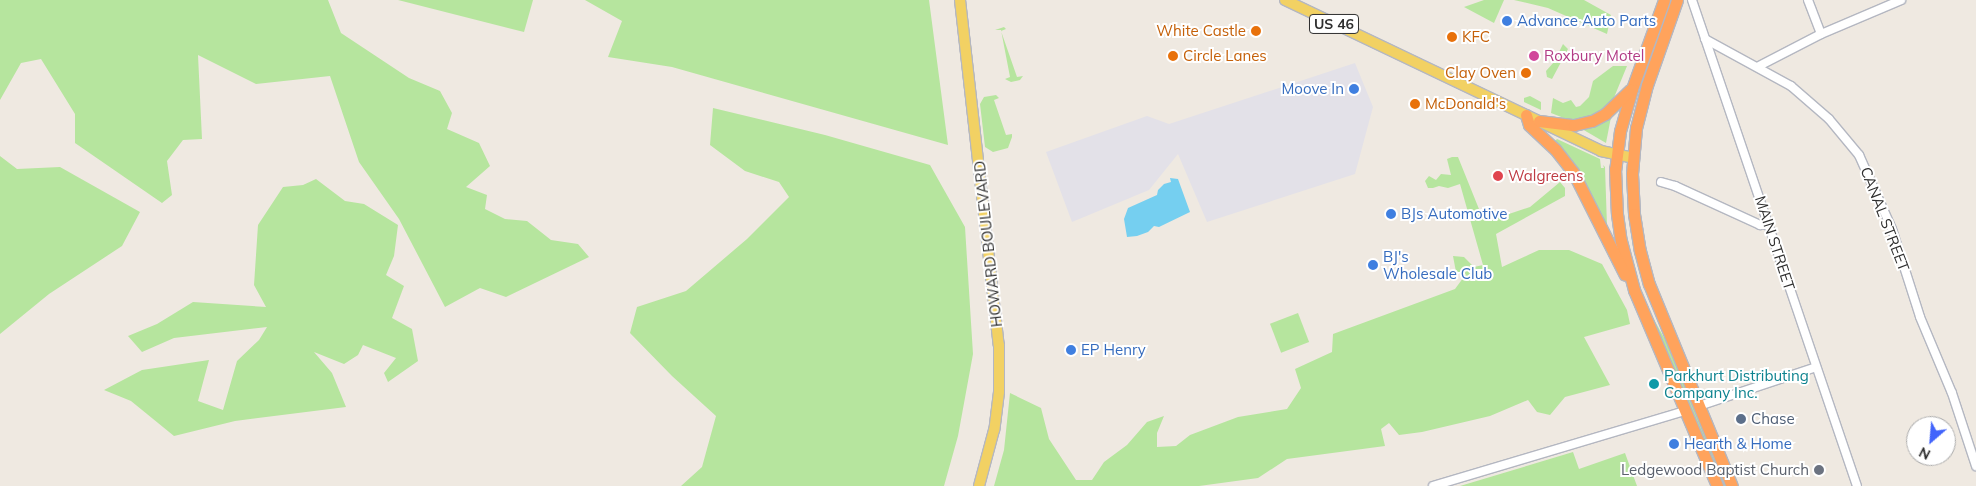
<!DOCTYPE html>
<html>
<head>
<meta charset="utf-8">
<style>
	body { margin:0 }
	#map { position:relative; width:1976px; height:486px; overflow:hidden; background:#efe9e1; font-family:Mulish,sans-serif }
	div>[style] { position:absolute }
	.industrial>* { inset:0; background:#e3e1e8 }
	.green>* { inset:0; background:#b6e59e; transform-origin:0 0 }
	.water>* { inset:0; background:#75cff0 }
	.roads { filter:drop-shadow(1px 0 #b4b7c1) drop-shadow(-1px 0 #b4b7c1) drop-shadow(0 1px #b4b7c1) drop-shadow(0 -1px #b4b7c1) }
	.minor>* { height:8px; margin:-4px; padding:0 4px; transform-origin:4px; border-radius:4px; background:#fff }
	.major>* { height:10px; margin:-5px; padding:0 5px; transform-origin:5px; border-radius:5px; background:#f2d163 }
	.highway>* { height:11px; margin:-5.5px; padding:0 5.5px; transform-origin:5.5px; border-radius:5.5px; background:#ffa35c }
	.dots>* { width:14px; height:14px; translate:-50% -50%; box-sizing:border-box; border:2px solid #fff; border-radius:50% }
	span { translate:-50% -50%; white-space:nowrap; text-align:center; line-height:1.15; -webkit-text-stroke:4px #fff; paint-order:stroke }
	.shield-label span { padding:1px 4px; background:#fff; border:1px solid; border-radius:4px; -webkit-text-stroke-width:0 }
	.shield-label { font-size:14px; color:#2e2e2e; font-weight:700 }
	.shop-label { font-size:15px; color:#366cbe }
	.left { translate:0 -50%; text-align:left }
	.right { translate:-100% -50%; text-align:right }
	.food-label { font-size:15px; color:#c56008 }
	.hotel-label { font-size:15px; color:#b23c85 }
	.health-label { font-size:15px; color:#be3a42 }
	.street-label { font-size:15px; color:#2e2e2e }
	.culture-label { font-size:15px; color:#0d838f }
	.service-label { font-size:15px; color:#4e5e75 }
	.worship-label { font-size:15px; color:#5b616d }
	.north { position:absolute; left:1906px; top:416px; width:50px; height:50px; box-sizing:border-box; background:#fff; border:1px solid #ababab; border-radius:50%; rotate:207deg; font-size:14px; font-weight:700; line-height:20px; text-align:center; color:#2e2e2e }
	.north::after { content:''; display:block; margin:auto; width:18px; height:22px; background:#4264fb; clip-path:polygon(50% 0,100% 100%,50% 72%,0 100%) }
</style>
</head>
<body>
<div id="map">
	<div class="industrial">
		<div style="clip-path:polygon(1355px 63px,1373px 107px,1355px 174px,1207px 222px,1178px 154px,1149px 190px,1072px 222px,1046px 152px,1147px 116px,1169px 124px)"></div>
	</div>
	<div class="green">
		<div style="clip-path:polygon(0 0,328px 0,341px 33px,409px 78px,440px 91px,452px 113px,447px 129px,479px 143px,490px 166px,466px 187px,487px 195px,485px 209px,505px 219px,527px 221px,551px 240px,578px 244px,589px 257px,506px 297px,480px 288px,445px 307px,399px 219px,359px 162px,330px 76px,256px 84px,198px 55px,202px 139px,183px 140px,167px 161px,172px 195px,162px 203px,75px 143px,75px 114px,41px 59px,21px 63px,0 100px)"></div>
		<div style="clip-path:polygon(398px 0,533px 0,524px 32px)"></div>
		<div style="clip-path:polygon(585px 0,929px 0,948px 145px,672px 67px,608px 57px,622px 21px)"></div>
		<div style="clip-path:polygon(1484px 0,1504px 0,1494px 23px,1464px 7px)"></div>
		<div style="clip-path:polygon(1514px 0,1584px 0,1611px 15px,1607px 34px,1548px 8px)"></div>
		<div style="clip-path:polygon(1004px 27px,1006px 29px,1001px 31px,1017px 77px,1023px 76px,1020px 80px,1011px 82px,1005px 79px,1010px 77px,1001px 30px,995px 30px)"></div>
		<div style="clip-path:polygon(1563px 44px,1568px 49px,1552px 79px,1547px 77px,1546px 71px,1554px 62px)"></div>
		<div style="clip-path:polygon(1613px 66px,1627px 66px,1613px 100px,1593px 116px,1569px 120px,1551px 113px,1553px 98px,1563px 103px,1571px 100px,1576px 107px,1580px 106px,1589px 97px,1593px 81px)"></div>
		<div style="clip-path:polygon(996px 95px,999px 98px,994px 100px,1006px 135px,1012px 134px,1012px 137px,1008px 148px,993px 152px,985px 147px,980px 104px,984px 97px)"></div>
		<div style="clip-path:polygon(1530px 96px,1541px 102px,1541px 110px,1524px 102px,1524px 98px)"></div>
		<div style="clip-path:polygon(713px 108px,825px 135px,930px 165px,965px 227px,973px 354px,958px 436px,944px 486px,681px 486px,702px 467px,716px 416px,672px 376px,630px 333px,637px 307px,686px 291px,747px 239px,789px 197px,779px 182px,745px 171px,710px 145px)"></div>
		<div style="clip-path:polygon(1611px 117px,1606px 143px,1582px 129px,1583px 127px)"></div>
		<div style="clip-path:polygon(1557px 139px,1600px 159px,1601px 168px,1604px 168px,1603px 165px,1605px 167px,1607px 226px,1604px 226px,1571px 162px,1555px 141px)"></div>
		<div style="clip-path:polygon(0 156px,17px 169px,60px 167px,140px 212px,122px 246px,49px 294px,0 334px)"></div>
		<div style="clip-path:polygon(1452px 157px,1458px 157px,1481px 214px,1491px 220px,1530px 207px,1560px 182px,1565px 188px,1565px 196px,1496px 234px,1502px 267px,1539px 250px,1569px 250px,1602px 264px,1627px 310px,1630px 324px,1584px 337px,1610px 385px,1565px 397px,1550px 415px,1537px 412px,1528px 400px,1490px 416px,1422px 432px,1399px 435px,1389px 423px,1381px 429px,1385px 446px,1287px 459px,1258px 478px,1199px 486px,994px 486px,1004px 450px,1010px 393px,1041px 408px,1049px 439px,1076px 480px,1092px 480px,1104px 462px,1127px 445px,1147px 422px,1164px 416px,1157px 433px,1157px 447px,1176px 446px,1190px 435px,1238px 417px,1287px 409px,1301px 388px,1295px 369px,1332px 352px,1333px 334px,1455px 289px,1466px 274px,1456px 272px,1453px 256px,1464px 257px,1474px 267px,1483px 265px,1460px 184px,1448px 188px,1439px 186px,1433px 188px,1428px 188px,1425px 181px,1429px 176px,1436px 180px,1441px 174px,1451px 175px,1447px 159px)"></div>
		<div style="clip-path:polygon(316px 179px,345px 201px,364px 204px,398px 225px,394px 256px,386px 275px,404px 286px,392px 318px,412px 329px,418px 361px,388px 382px,384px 373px,396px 358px,363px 345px,358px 355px,344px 364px,314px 352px,332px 373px,346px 407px,235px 421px,174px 436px,131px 401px,104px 390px,142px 370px,209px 360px,198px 401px,223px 410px,237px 361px,259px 340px,267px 327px,174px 338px,142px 352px,128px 336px,157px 324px,193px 302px,266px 307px,254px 285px,258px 225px,283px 187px,303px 185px)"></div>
		<div style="left:1298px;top:313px;width:31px;height:30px;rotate:69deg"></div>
		<div style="clip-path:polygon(1652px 316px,1672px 352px,1727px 486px,1721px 486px,1650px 317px)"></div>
		<div style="clip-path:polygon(1573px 452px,1579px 469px,1625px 453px,1637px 486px,1460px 486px)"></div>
	</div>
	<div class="water">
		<div style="clip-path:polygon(1170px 178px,1178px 179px,1190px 212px,1159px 227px,1154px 226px,1148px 232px,1137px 236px,1127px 237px,1124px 219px,1128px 208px,1157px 195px,1158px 190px,1164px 184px,1171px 182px)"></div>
	</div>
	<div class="roads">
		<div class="minor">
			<div style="left:1692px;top:0;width:513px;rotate:71.25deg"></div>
			<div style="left:1808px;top:0;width:36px;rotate:69deg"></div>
			<div style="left:1705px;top:39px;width:98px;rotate:28.7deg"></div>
			<div style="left:1791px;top:86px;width:50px;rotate:41deg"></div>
			<div style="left:1829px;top:119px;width:47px;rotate:50.2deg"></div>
			<div style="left:1859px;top:155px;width:81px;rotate:66deg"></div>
			<div style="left:1892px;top:229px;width:92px;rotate:72.3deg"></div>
			<div style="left:1920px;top:317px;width:82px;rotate:67.2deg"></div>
			<div style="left:1952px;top:393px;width:77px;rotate:71.8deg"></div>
			<div style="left:1759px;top:66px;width:70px;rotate:-27.3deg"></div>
			<div style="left:1821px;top:34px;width:87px;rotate:-23deg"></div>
			<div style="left:1661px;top:182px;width:15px;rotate:16deg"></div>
			<div style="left:1675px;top:186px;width:94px;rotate:24.6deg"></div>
			<div style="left:1760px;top:225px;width:9px"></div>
			<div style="left:1699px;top:406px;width:123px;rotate:-18.4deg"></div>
			<div style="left:1433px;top:486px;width:263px;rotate:-16.6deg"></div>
		</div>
		<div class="major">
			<div style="left:960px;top:0;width:347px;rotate:83.6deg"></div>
			<div style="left:999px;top:345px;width:47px;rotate:90deg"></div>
			<div style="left:999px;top:392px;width:38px;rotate:97deg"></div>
			<div style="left:994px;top:430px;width:58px;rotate:105deg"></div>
			<div style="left:1285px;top:0;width:350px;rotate:25.5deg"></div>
			<div style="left:1601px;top:151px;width:33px;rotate:12deg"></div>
		</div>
		<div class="highway">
			<div style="left:1664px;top:0;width:95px;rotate:109.8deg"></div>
			<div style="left:1632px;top:89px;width:44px;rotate:105.9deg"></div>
			<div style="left:1620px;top:131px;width:38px;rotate:97deg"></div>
			<div style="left:1615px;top:169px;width:45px;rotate:87.5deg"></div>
			<div style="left:1617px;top:214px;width:27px;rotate:82deg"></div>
			<div style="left:1621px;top:241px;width:51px;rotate:75.1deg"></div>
			<div style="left:1634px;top:290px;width:213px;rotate:67deg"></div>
			<div style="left:1677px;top:0;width:90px;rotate:109.4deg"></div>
			<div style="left:1647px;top:85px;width:44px;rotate:104.3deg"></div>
			<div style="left:1636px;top:128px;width:46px;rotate:95deg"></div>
			<div style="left:1632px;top:174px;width:40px;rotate:87.1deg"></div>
			<div style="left:1634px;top:214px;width:37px;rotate:81deg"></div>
			<div style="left:1640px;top:251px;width:34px;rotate:75deg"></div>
			<div style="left:1649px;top:284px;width:218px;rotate:67.7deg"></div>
			<div style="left:1526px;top:115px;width:10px;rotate:73deg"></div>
			<div style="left:1529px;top:125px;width:35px;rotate:43deg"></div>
			<div style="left:1555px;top:149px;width:29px;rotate:52deg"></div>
			<div style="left:1573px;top:172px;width:115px;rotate:63.2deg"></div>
			<div style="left:1539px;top:121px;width:35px;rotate:7deg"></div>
			<div style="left:1574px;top:125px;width:18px;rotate:-13deg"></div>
			<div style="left:1592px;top:121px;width:15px;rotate:-28deg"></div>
			<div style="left:1605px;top:114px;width:35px;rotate:-44deg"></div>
		</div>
	</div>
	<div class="dots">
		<div style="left:1507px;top:21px;background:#3f7fe0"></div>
		<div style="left:1256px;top:31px;background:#e8710a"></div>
		<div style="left:1452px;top:37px;background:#e8710a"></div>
		<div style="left:1173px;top:56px;background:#e8710a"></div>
		<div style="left:1534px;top:56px;background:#d1479c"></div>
		<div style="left:1526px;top:73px;background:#e8710a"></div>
		<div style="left:1354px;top:89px;background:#3f7fe0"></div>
		<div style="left:1415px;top:104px;background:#e8710a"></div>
		<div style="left:1498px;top:176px;background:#e0444e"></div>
		<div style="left:1391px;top:214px;background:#3f7fe0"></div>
		<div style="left:1373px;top:265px;background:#3f7fe0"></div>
		<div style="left:1071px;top:350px;background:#3f7fe0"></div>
		<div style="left:1654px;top:384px;background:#0f9aa8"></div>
		<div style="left:1741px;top:419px;background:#5c6f8a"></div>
		<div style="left:1674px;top:444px;background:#3f7fe0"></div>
		<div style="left:1819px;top:470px;background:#6b7280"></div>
	</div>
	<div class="shield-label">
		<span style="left:1334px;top:24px">US 46</span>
	</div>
	<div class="shop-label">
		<span class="left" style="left:1517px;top:21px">Advance Auto Parts</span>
		<span class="right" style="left:1344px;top:89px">Moove In</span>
		<span class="left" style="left:1401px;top:214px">BJs Automotive</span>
		<span class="left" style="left:1383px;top:265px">BJ's<br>Wholesale Club</span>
		<span class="left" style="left:1081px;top:350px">EP Henry</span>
		<span class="left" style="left:1684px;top:444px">Hearth &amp; Home</span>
	</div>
	<div class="food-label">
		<span class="right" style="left:1246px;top:31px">White Castle</span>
		<span class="left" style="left:1462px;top:37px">KFC</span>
		<span class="left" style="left:1183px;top:56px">Circle Lanes</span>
		<span class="right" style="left:1516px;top:73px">Clay Oven</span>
		<span class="left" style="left:1425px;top:104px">McDonald's</span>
	</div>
	<div class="hotel-label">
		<span class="left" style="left:1544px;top:56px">Roxbury Motel</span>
	</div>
	<div class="health-label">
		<span class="left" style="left:1508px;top:176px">Walgreens</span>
	</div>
	<div class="street-label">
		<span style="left:1885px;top:219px;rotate:69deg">CANAL STREET</span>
		<span style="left:1775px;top:243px;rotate:72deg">MAIN STREET</span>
		<span style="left:988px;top:244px;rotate:-96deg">HOWARD BOULEVARD</span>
	</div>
	<div class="culture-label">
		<span class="left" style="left:1664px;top:384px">Parkhurt Distributing<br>Company Inc.</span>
	</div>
	<div class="service-label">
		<span class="left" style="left:1751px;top:419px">Chase</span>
	</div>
	<div class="worship-label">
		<span class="right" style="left:1809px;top:470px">Ledgewood Baptist Church</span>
	</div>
	<div class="north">N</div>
</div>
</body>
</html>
